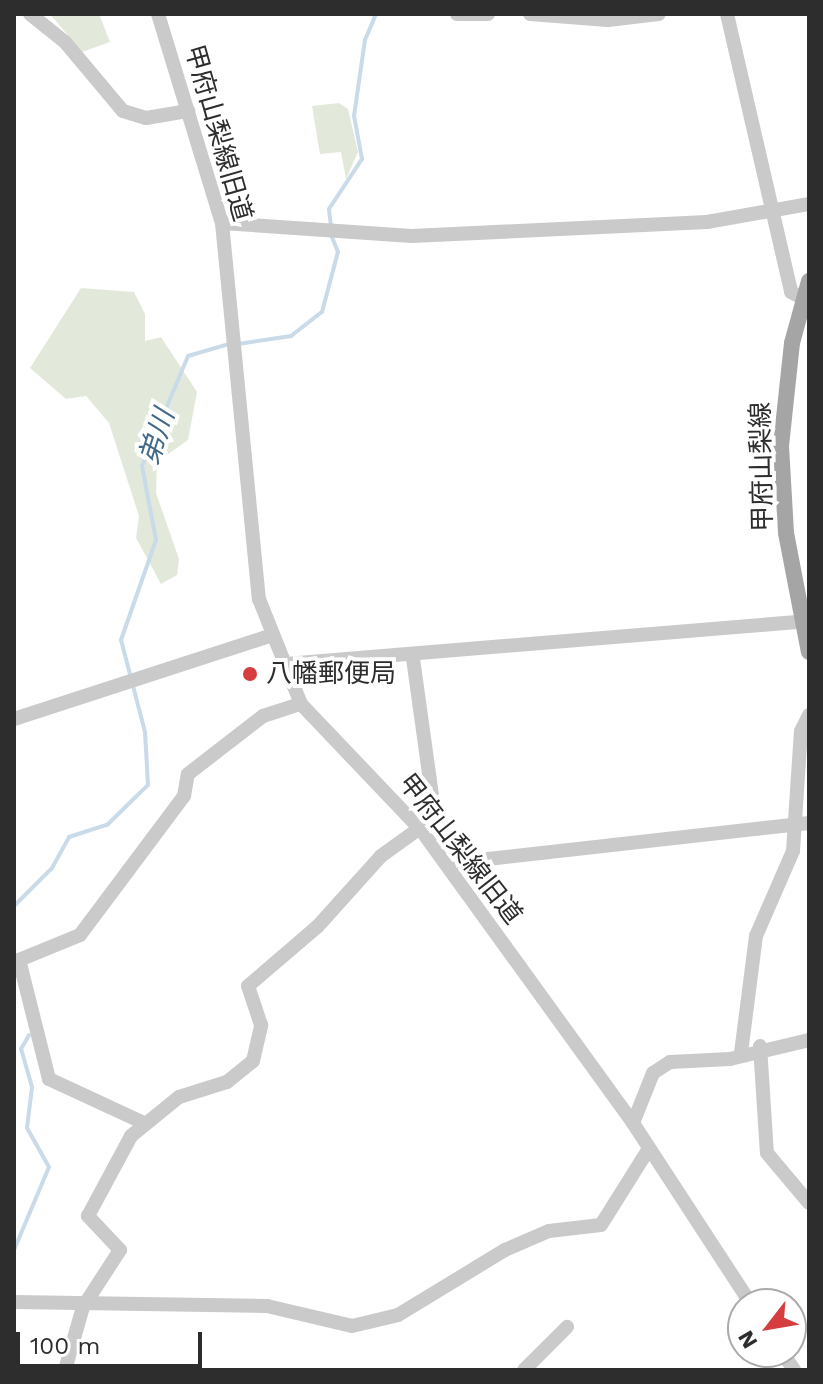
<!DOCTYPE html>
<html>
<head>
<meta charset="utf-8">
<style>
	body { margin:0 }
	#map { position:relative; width:823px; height:1384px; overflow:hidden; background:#fff; font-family:"Work Sans","Noto Sans JP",sans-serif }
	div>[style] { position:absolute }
	.green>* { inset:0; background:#e2e9db }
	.stream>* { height:4px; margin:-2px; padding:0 2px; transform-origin:2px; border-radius:2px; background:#c9dae8 }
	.minor>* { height:14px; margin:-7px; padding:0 7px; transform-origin:7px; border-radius:7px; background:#cacaca }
	.major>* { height:16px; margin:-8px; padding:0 8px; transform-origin:8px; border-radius:8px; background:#a5a5a5 }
	.dots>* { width:22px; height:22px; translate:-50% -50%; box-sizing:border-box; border:4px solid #fff; border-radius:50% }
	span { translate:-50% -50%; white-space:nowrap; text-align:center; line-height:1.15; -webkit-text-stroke:8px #fff; paint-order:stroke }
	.street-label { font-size:26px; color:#2d2d2d }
	.poi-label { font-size:26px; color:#2d2d2d }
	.left { translate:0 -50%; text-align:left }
	.water-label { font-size:28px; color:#426887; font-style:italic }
	.frame { position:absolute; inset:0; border:16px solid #2d2d2d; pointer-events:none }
	.north { position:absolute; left:727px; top:1288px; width:80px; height:80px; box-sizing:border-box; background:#fff; border:2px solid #ababab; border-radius:50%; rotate:239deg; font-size:22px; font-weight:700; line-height:32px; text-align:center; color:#2d2d2d }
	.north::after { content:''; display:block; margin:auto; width:28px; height:36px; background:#d53d3e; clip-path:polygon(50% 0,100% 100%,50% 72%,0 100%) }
	.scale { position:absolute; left:16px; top:1332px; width:186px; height:36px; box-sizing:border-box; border:4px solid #2d2d2d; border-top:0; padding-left:10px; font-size:24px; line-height:28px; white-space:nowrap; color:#2d2d2d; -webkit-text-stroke:6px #fff; paint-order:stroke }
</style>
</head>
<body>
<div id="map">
	<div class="green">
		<div style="clip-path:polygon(50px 14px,99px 14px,110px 42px,82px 52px)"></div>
		<div style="clip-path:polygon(339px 103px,348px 109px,358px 152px,346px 179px,341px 152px,320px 154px,312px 106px)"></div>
		<div style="clip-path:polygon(81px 288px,134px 292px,145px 314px,145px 341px,161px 337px,197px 392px,188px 440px,157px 462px,156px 493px,179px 559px,177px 575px,161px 584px,136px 538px,139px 516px,109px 423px,86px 396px,66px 399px,30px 368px)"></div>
	</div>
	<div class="stream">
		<div style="left:331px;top:226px;width:17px;rotate:-97deg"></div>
		<div style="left:329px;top:209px;width:60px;rotate:-56.6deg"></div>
		<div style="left:362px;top:159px;width:44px;rotate:-100.5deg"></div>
		<div style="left:354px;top:116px;width:77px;rotate:-81.8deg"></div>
		<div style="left:365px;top:40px;width:28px;rotate:-67deg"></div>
		<div style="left:238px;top:344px;width:54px;rotate:-8.6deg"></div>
		<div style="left:291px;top:336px;width:39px;rotate:-38deg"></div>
		<div style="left:322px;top:312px;width:62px;rotate:-75.1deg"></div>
		<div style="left:338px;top:252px;width:18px;rotate:-112deg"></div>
		<div style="left:14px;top:906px;width:54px;rotate:-45deg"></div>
		<div style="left:52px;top:868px;width:35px;rotate:-61deg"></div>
		<div style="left:69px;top:837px;width:40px;rotate:-18deg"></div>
		<div style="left:107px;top:825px;width:57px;rotate:-44.3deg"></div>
		<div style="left:148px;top:785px;width:53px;rotate:-93.2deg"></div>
		<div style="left:145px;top:732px;width:95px;rotate:-104.6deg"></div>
		<div style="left:121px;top:640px;width:106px;rotate:-70.7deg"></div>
		<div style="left:156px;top:540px;width:75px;rotate:-100.7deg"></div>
		<div style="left:142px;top:466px;width:119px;rotate:-67.3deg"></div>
		<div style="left:188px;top:356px;width:43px;rotate:-16.3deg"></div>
		<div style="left:14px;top:1250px;width:90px;rotate:-67.1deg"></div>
		<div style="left:49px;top:1167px;width:45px;rotate:-119.4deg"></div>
		<div style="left:27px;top:1128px;width:41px;rotate:-83deg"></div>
		<div style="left:32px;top:1087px;width:40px;rotate:-106deg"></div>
		<div style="left:21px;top:1049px;width:16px;rotate:-60deg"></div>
	</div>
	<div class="minor">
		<div style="left:30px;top:14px;width:45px;rotate:38.7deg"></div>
		<div style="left:65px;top:42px;width:90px;rotate:50deg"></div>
		<div style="left:123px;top:111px;width:24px;rotate:17deg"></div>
		<div style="left:146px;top:118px;width:43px;rotate:-9.5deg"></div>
		<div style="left:158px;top:14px;width:219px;rotate:73deg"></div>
		<div style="left:222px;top:223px;width:378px;rotate:84.4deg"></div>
		<div style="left:259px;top:599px;width:113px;rotate:68.2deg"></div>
		<div style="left:301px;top:704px;width:174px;rotate:46.4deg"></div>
		<div style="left:421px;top:830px;width:362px;rotate:54.1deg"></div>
		<div style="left:633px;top:1123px;width:216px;rotate:56.9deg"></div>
		<div style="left:457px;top:14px;width:31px"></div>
		<div style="left:530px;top:14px;width:78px;rotate:4.4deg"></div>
		<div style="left:608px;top:20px;width:51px;rotate:-6.7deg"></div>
		<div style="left:727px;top:14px;width:285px;rotate:77deg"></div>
		<div style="left:791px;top:292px;width:13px;rotate:27deg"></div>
		<div style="left:222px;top:223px;width:190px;rotate:3.9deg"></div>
		<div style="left:412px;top:236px;width:295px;rotate:-2.7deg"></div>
		<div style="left:707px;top:222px;width:104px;rotate:-10deg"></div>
		<div style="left:286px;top:664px;width:525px;rotate:-4.7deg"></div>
		<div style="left:14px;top:719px;width:271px;rotate:-18deg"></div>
		<div style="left:451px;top:870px;width:30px;rotate:-20deg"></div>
		<div style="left:479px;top:860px;width:332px;rotate:-6.4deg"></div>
		<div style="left:760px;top:1046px;width:107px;rotate:86.3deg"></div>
		<div style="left:767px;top:1153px;width:65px;rotate:50deg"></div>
		<div style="left:741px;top:1053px;width:118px;rotate:-82.7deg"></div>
		<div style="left:756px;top:936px;width:93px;rotate:-66.5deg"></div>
		<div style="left:793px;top:851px;width:120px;rotate:-86.2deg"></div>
		<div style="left:801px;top:731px;width:18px;rotate:-63deg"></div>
		<div style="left:144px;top:1123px;width:105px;rotate:-155.1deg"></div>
		<div style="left:49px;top:1079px;width:123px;rotate:-104.1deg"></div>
		<div style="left:19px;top:960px;width:66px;rotate:-22.3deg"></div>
		<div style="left:80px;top:935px;width:174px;rotate:-53.2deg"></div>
		<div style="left:184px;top:796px;width:22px;rotate:-80deg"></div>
		<div style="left:188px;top:774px;width:95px;rotate:-37.7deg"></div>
		<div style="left:263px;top:716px;width:40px;rotate:-18deg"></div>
		<div style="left:633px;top:1123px;width:54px;rotate:-68.2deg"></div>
		<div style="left:653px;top:1073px;width:20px;rotate:-33deg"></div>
		<div style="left:670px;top:1062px;width:60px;rotate:-2.9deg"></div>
		<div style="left:730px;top:1059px;width:81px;rotate:-13.5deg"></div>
		<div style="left:14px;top:1302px;width:253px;rotate:0.9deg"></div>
		<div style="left:267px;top:1306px;width:87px;rotate:13.2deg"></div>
		<div style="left:352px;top:1326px;width:47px;rotate:-13.4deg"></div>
		<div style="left:398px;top:1315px;width:125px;rotate:-31.3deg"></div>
		<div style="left:505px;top:1250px;width:48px;rotate:-23.4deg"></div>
		<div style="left:549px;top:1231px;width:52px;rotate:-6.6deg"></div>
		<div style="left:601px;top:1225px;width:89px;rotate:-57.9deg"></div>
		<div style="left:782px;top:1352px;width:22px;rotate:56deg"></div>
		<div style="left:65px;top:1370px;width:66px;rotate:-74.1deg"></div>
		<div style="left:83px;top:1307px;width:68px;rotate:-57deg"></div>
		<div style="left:120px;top:1250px;width:47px;rotate:-133.3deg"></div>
		<div style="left:88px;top:1216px;width:91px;rotate:-61.7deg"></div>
		<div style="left:131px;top:1136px;width:62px;rotate:-39.1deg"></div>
		<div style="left:179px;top:1097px;width:50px;rotate:-17.4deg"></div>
		<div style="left:227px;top:1082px;width:33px;rotate:-39deg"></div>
		<div style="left:253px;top:1061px;width:37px;rotate:-77deg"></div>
		<div style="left:261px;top:1025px;width:41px;rotate:-108.4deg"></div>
		<div style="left:248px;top:986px;width:92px;rotate:-40.6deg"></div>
		<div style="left:318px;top:926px;width:94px;rotate:-48deg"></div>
		<div style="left:381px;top:856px;width:67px;rotate:-35.8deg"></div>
		<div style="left:435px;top:817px;width:161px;rotate:-97.9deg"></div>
		<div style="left:524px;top:1370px;width:61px;rotate:-45deg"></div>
	</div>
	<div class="major">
		<div style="left:809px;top:281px;width:64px;rotate:105.3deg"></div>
		<div style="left:792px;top:343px;width:104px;rotate:96.1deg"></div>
		<div style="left:781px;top:446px;width:87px;rotate:86.7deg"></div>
		<div style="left:786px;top:533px;width:121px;rotate:79.1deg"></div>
	</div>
	<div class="dots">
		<div style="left:250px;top:674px;background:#d53d3e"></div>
	</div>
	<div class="street-label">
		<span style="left:218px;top:133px;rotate:74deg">甲府山梨線旧道</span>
		<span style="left:762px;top:467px;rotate:-91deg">甲府山梨線</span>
		<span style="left:460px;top:849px;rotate:52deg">甲府山梨線旧道</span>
	</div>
	<div class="poi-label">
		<span class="left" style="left:266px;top:674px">八幡郵便局</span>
	</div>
	<div class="water-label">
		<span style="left:157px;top:437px;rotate:-72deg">弟川</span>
	</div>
	<div class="frame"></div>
	<div class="north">N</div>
	<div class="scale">100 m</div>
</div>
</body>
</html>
